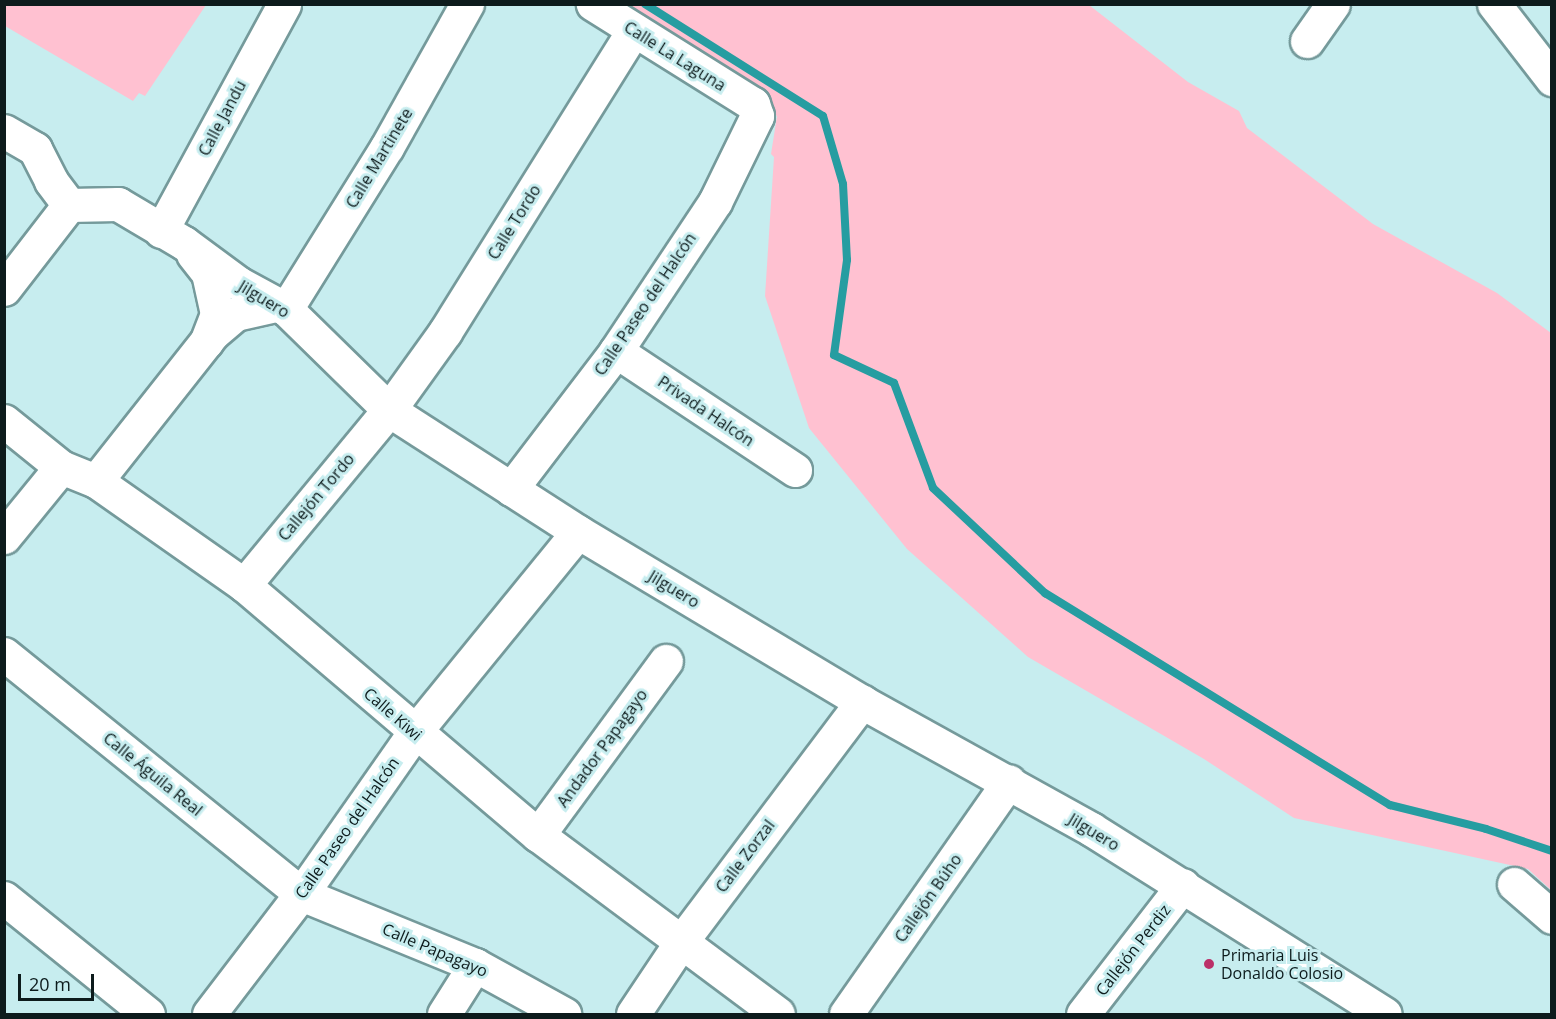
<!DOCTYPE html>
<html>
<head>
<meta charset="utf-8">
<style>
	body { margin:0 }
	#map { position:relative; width:1556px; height:1019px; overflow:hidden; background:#c7edef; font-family:"Open Sans",sans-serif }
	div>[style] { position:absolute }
	.green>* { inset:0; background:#ffc1d1 }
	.stream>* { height:8px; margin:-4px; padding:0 4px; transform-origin:4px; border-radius:4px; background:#269da1 }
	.roads { filter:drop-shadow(2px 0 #759a9b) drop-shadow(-2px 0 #759a9b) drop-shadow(0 2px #759a9b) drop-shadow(0 -2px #759a9b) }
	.minor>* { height:33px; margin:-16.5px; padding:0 16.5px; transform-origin:16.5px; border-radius:16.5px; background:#fff }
	.dots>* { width:16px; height:16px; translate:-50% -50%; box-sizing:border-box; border:3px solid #c7edef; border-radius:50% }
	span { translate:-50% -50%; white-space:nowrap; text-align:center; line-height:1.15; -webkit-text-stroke:6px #c7edef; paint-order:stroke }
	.street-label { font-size:16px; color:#0d1b1c }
	.poi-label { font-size:16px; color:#0d1b1c }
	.left { translate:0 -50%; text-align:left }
	.frame { position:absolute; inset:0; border:6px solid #0d1b1c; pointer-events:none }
	.scale { position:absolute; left:18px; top:974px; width:76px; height:27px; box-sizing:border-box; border:3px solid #0d1b1c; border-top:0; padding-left:8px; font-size:18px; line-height:21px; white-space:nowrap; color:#0d1b1c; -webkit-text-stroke:4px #c7edef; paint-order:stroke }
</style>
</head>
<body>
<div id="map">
	<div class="green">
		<div style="clip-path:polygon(5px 4px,206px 4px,206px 5px,145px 96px,139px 93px,133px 101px,5px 26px)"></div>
		<div style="clip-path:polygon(607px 5px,1089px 5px,1188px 82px,1239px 111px,1247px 128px,1373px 224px,1497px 293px,1551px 333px,1551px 890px,1528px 869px,1294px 818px,1204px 759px,1028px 657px,907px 549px,809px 428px,765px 296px,774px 157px,771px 154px,777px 116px)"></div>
	</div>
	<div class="stream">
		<div style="left:645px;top:4px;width:210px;rotate:32.2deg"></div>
		<div style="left:823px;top:116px;width:71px;rotate:73.6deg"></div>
		<div style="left:843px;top:184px;width:76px;rotate:87deg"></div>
		<div style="left:847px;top:260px;width:96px;rotate:97.8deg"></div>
		<div style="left:834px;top:355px;width:66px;rotate:25deg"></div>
		<div style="left:894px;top:383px;width:112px;rotate:69.6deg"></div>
		<div style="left:933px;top:488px;width:154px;rotate:43.2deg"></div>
		<div style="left:1045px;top:593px;width:405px;rotate:31.6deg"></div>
		<div style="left:1390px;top:805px;width:99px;rotate:14deg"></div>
		<div style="left:1486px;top:829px;width:70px;rotate:18.4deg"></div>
	</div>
	<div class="roads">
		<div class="minor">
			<div style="left:1494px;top:4px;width:95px;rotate:52.3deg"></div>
			<div style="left:1307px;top:41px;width:45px;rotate:-54.9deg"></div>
			<div style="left:4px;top:131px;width:36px;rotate:30deg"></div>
			<div style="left:35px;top:149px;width:36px;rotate:63deg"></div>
			<div style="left:51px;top:181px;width:30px;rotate:53deg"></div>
			<div style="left:69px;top:205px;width:49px;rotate:-1.2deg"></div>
			<div style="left:118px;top:204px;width:77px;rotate:30.6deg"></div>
			<div style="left:184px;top:243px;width:67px;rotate:36.5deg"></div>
			<div style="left:238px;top:283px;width:55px;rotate:28.4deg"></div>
			<div style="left:286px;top:309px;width:144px;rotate:44.4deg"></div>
			<div style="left:389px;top:410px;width:225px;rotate:32.8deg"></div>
			<div style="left:578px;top:532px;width:331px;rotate:30.9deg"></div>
			<div style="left:862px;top:702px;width:262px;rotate:29deg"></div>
			<div style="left:1091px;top:829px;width:347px;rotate:32.2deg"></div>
			<div style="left:161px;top:231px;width:258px;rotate:-61.5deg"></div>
			<div style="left:193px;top:254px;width:24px;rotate:52deg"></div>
			<div style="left:208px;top:273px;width:42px;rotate:77.6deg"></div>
			<div style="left:217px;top:314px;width:30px;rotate:111deg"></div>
			<div style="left:4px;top:289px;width:106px;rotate:-52.3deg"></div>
			<div style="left:286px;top:309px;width:191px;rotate:-58.1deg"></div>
			<div style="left:387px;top:147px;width:164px;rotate:-60.8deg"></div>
			<div style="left:616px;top:351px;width:215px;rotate:33.6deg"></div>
			<div style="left:4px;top:421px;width:73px;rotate:38.9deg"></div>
			<div style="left:61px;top:467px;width:38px;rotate:22deg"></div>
			<div style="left:96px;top:481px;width:181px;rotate:35.1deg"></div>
			<div style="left:244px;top:585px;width:386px;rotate:40.4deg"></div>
			<div style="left:538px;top:835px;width:299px;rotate:36.7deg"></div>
			<div style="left:96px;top:481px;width:189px;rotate:-51.7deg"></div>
			<div style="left:213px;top:333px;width:30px;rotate:-40deg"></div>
			<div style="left:236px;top:314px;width:41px;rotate:-12.7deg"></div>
			<div style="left:511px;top:489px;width:173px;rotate:-52.7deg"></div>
			<div style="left:616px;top:351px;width:179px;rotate:-56.4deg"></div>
			<div style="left:715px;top:202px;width:96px;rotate:-64deg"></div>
			<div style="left:757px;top:116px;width:13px;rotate:-108deg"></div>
			<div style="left:753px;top:104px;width:189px;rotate:-148deg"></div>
			<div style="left:4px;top:537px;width:90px;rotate:-50.8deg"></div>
			<div style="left:244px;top:585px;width:227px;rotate:-50.4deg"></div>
			<div style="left:389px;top:410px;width:96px;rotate:-54.3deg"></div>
			<div style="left:445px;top:332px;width:356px;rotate:-58deg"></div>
			<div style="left:4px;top:654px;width:382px;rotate:38.9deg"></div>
			<div style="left:301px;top:894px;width:188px;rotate:22.2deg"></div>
			<div style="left:475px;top:965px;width:102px;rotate:28.8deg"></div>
			<div style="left:538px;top:835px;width:216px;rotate:-53.7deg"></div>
			<div style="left:1514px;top:884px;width:50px;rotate:41deg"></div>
			<div style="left:4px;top:898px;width:185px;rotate:38.9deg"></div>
			<div style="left:209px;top:1014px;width:165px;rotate:-52.6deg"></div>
			<div style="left:309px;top:883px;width:183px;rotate:-55deg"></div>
			<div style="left:414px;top:733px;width:259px;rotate:-50.8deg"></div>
			<div style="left:444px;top:1014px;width:58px;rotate:-57.7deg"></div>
			<div style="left:633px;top:1014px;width:87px;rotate:-56.3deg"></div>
			<div style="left:681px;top:942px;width:301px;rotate:-53deg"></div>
			<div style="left:846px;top:1014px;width:284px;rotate:-55deg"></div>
			<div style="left:1083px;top:1014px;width:163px;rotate:-52.2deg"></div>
		</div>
	</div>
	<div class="dots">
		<div style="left:1209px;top:964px;background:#bb3068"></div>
	</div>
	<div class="street-label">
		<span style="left:675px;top:56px;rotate:32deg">Calle La Laguna</span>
		<span style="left:222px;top:118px;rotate:-62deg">Calle Jandu</span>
		<span style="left:379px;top:158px;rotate:-59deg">Calle Martinete</span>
		<span style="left:514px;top:222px;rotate:-58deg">Calle Tordo</span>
		<span style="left:264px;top:299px;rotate:31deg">Jilguero</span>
		<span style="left:645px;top:304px;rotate:-56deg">Calle Paseo del Halcón</span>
		<span style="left:706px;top:411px;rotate:34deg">Privada Halcón</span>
		<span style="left:316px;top:497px;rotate:-50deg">Callejón Tordo</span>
		<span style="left:674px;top:589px;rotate:31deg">Jilguero</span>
		<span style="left:393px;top:714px;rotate:41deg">Calle Kiwi</span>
		<span style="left:602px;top:748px;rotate:-54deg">Andador Papagayo</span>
		<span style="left:153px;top:774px;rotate:39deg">Calle Águila Real</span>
		<span style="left:347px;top:828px;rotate:-55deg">Calle Paseo del Halcón</span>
		<span style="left:1094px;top:832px;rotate:31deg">Jilguero</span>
		<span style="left:745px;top:856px;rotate:-53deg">Calle Zorzal</span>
		<span style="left:928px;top:898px;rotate:-55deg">Callejón Búho</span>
		<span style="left:435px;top:950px;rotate:23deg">Calle Papagayo</span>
		<span style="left:1133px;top:950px;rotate:-52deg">Callejón Perdiz</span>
	</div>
	<div class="poi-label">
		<span class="left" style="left:1221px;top:964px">Primaria Luis<br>Donaldo Colosio</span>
	</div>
	<div class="frame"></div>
	<div class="scale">20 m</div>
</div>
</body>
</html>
